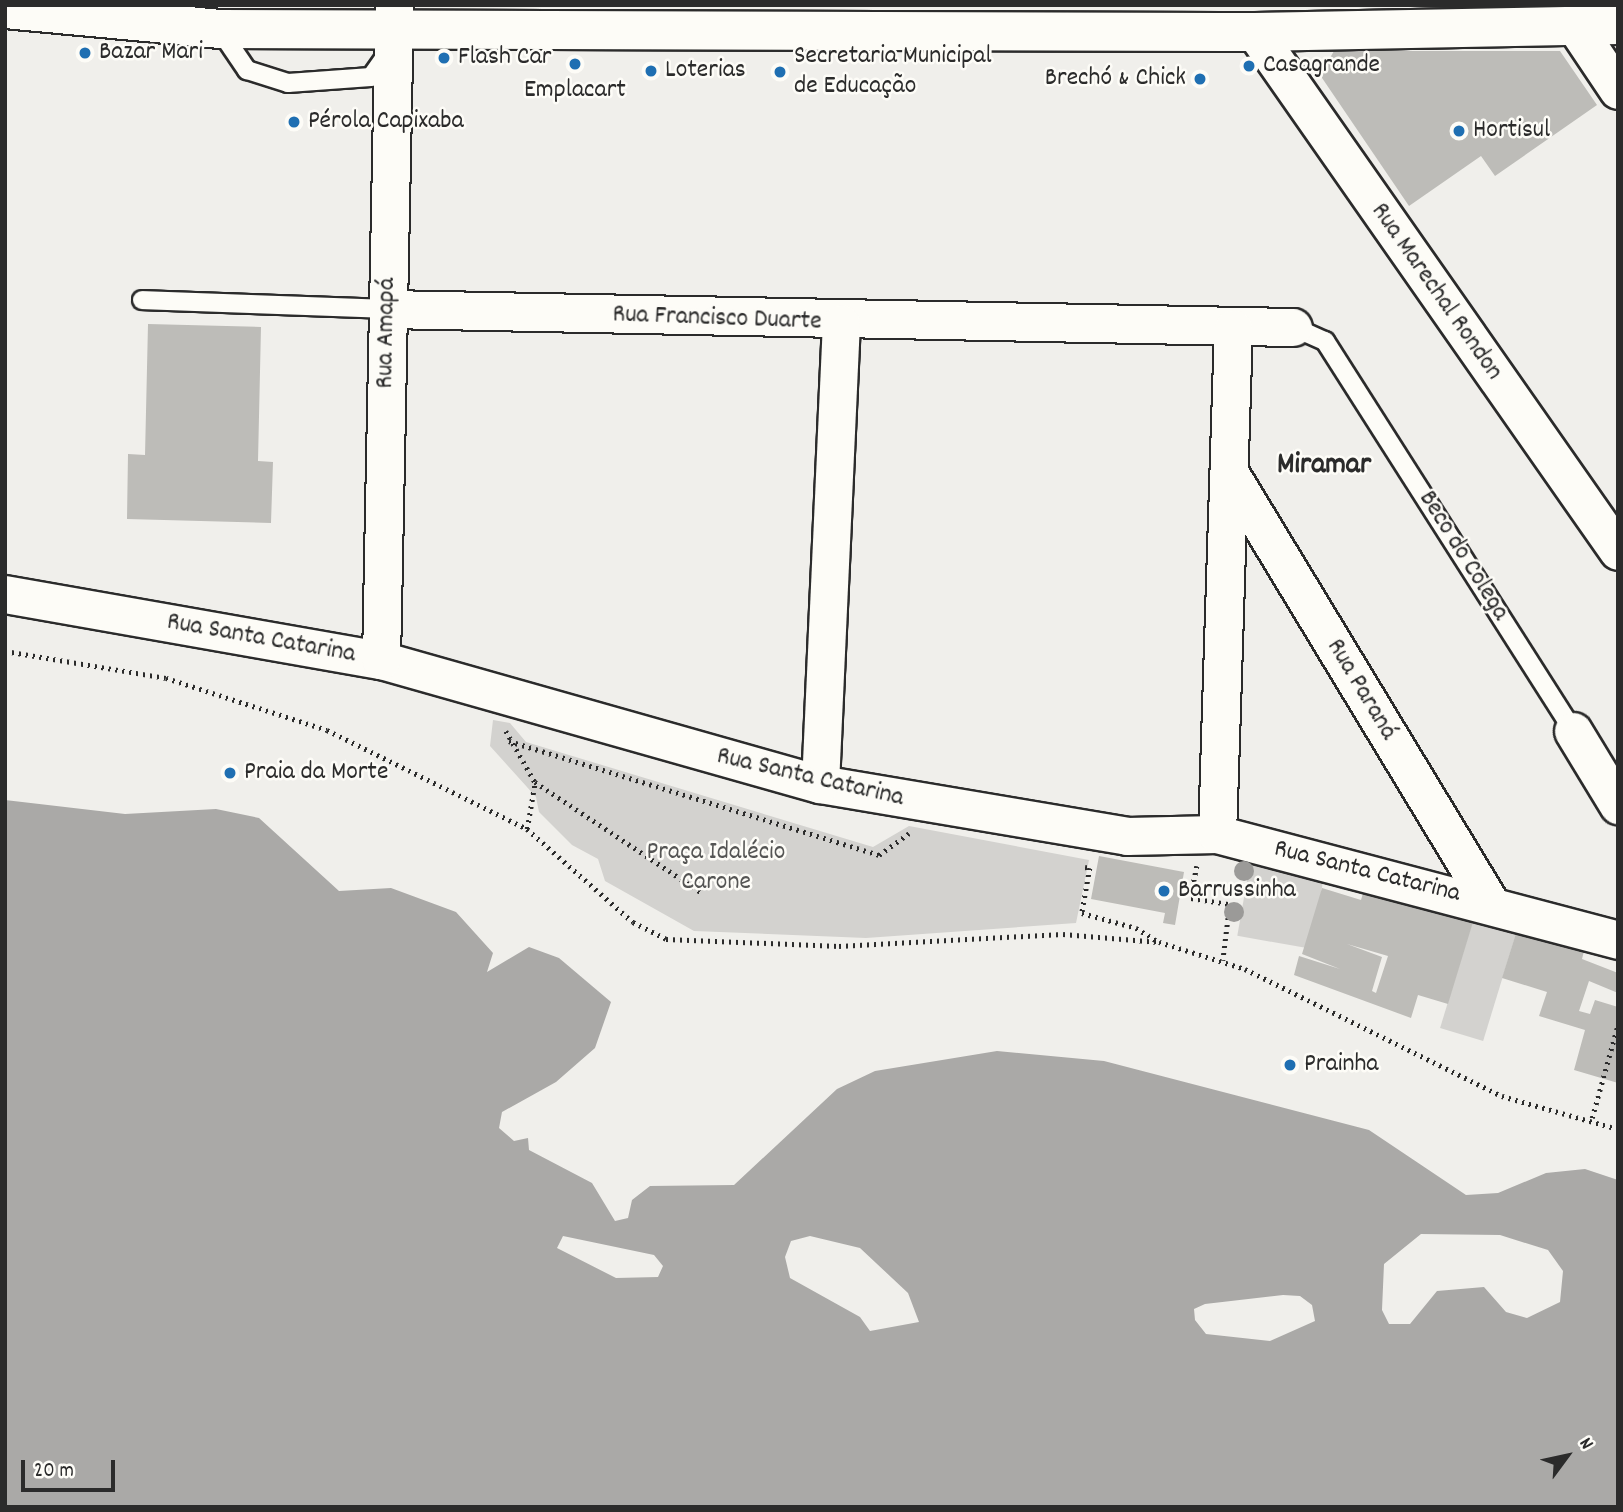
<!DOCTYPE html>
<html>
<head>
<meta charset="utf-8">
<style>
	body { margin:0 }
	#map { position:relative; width:1623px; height:1512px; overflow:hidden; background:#f0efeb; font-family:Dekko,sans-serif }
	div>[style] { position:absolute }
	.green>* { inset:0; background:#d3d2cf; transform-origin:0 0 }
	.water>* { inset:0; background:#aaa9a7 }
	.building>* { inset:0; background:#bdbcb8 }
	.path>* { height:4.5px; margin-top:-2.25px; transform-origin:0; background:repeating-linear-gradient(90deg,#2b2b2b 0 2px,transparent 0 7px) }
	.roads { filter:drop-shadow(2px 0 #2b2b2b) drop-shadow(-2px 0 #2b2b2b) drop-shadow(0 2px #2b2b2b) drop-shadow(0 -2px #2b2b2b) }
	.service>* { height:18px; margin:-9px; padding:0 9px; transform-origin:9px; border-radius:9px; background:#fdfcf7 }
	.minor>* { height:37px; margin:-18.5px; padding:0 18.5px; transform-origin:18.5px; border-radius:18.5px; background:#fdfcf7 }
	.primary>* { height:38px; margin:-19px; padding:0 19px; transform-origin:19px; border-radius:19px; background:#fdfcf7 }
	.trees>* { width:20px; height:20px; margin:-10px; border-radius:50%; background:#9b9a98 }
	.dots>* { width:19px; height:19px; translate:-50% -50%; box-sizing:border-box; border:4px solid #fdfcf7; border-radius:50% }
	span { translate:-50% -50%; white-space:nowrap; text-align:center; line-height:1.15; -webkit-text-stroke:5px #fdfcf7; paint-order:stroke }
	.poi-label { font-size:26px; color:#2b2b2b }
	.left { translate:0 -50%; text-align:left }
	.right { translate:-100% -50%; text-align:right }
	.street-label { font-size:26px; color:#2b2b2b }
	.park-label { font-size:26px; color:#555554 }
	.quarter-label { font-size:30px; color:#2b2b2b; font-weight:700 }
	.frame { position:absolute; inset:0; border:7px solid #2b2b2b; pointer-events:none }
	.north { position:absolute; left:1532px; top:1421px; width:70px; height:70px; -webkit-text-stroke:5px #fdfcf7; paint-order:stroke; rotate:57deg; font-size:19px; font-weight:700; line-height:28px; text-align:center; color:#2b2b2b }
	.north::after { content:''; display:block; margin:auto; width:24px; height:32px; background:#2b2b2b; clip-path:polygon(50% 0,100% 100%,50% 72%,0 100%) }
	.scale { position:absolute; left:21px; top:1460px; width:94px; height:32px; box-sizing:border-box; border:4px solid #2b2b2b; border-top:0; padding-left:9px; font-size:21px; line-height:24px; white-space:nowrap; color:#2b2b2b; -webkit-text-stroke:5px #fdfcf7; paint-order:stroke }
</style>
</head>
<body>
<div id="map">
	<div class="green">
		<div style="clip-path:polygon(493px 720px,510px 723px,526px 742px,873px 847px,909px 826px,1089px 860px,1076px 923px,866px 938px,694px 931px,605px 881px,598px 859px,572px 845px,539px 812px,536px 797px,490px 746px)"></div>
		<div style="left:1251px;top:858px;width:75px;height:79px;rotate:10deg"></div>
		<div style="left:1474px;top:917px;width:45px;height:116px;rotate:17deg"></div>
	</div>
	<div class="water">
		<div style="clip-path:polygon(evenodd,5px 800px,125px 814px,216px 809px,259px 818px,339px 891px,391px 888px,456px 912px,493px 953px,487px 972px,529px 947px,559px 958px,611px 1002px,595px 1048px,556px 1082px,502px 1112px,499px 1128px,514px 1141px,528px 1138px,529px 1150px,592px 1183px,615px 1221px,628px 1218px,632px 1200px,650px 1186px,734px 1185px,837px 1089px,875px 1071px,997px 1051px,1104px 1061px,1369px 1130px,1466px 1195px,1498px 1193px,1546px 1173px,1585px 1169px,1618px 1180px,1618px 1507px,5px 1507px,5px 800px,1421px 1234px,1500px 1235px,1548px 1250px,1563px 1271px,1560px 1302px,1527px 1318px,1506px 1312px,1484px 1287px,1437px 1291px,1410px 1324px,1389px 1324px,1382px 1310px,1384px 1264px,1421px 1234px,5px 800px,563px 1236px,654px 1255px,663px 1266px,658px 1277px,616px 1278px,557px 1248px,563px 1236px,5px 800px,810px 1236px,860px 1248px,908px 1293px,919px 1322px,870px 1331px,860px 1317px,790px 1278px,785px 1257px,791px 1241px,810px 1236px,5px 800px,1283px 1295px,1300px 1296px,1312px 1305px,1315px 1321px,1270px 1341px,1206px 1334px,1195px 1320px,1194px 1309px,1205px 1304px,1283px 1295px)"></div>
	</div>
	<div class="building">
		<div style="clip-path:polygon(1334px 51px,1560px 51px,1597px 105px,1495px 176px,1481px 156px,1409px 206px,1320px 75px)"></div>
		<div style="clip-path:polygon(148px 324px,261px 327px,258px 461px,273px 462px,271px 523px,127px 519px,128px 454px,145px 455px)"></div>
		<div style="clip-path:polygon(1099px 856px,1184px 872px,1175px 925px,1163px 923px,1165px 913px,1091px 899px)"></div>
		<div style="clip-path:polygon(evenodd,1366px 883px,1473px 922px,1448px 1004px,1418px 995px,1411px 1018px,1294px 975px,1299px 956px,1340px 969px,1302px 954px,1322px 888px,1361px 900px,1366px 883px,1347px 944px,1388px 956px,1376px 993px,1372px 991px,1382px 957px,1347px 944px)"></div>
		<div style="clip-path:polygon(1517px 930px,1584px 951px,1582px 959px,1618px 973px,1618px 993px,1589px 981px,1579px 1011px,1590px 1014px,1595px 1000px,1618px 1007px,1618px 1083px,1574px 1070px,1585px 1030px,1539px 1016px,1547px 992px,1502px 978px)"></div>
	</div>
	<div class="path">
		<div style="left:5px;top:651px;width:163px;rotate:9.5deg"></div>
		<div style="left:166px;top:678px;width:169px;rotate:17.9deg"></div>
		<div style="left:327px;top:730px;width:223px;rotate:26.3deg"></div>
		<div style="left:527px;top:829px;width:141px;rotate:41.3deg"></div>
		<div style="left:633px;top:922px;width:37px;rotate:27deg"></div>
		<div style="left:666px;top:939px;width:173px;rotate:2.3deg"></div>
		<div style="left:839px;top:946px;width:224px;rotate:-3.1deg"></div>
		<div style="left:1063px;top:934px;width:96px;rotate:4.8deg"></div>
		<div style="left:1159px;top:942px;width:90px;rotate:17.4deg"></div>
		<div style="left:1245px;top:969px;width:287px;rotate:26.3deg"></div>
		<div style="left:1502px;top:1096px;width:121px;rotate:15.9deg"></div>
		<div style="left:506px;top:731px;width:59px;rotate:60.4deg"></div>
		<div style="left:535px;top:782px;width:201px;rotate:33.6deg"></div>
		<div style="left:509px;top:741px;width:387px;rotate:17.1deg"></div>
		<div style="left:879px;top:855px;width:37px;rotate:-36deg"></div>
		<div style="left:527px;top:829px;width:48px;rotate:-80.3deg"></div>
		<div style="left:1197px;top:866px;width:33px;rotate:101deg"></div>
		<div style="left:1191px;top:898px;width:39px;rotate:9deg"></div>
		<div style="left:1230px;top:904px;width:57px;rotate:97deg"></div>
		<div style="left:1085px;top:867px;width:5px;rotate:11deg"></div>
		<div style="left:1090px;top:868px;width:46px;rotate:100.1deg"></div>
		<div style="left:1082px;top:913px;width:56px;rotate:15.5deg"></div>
		<div style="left:1136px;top:928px;width:26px;rotate:32deg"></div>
		<div style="left:1592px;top:1118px;width:98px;rotate:-74.5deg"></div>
	</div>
	<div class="roads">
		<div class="service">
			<div style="left:219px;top:29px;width:50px;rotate:55.7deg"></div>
			<div style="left:247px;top:70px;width:43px;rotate:17.6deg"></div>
			<div style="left:288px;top:83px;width:83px;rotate:-4.1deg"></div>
			<div style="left:371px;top:77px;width:24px;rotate:-55deg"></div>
			<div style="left:142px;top:300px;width:245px;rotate:2.1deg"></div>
			<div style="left:1293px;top:327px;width:35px;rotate:24deg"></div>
			<div style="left:1325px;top:341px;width:462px;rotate:57.5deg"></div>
		</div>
		<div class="minor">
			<div style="left:1575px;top:26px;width:77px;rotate:56.1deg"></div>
			<div style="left:1255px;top:32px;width:633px;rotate:55.03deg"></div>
			<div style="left:387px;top:309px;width:906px;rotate:1.14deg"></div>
			<div style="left:1232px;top:477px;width:498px;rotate:58.8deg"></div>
			<div style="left:5px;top:594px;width:382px;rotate:10deg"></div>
			<div style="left:381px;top:660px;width:456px;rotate:15.8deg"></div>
			<div style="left:820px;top:784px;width:311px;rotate:9.6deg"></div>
			<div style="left:1127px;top:836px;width:90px;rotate:-1.3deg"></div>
			<div style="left:1217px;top:834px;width:415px;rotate:14.8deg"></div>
			<div style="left:381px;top:660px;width:655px;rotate:-88.86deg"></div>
			<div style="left:1573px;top:731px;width:87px;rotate:58.7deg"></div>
			<div style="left:820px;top:784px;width:461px;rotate:-87.4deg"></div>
			<div style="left:1217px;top:834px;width:506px;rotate:-88.19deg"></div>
		</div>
		<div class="primary">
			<div style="left:5px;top:9px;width:215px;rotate:5.3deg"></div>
			<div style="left:219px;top:29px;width:1036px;rotate:0.17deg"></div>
			<div style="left:1255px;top:32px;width:363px;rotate:-1.1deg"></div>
		</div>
	</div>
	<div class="trees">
		<div style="left:1244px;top:871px"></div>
		<div style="left:1234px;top:912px"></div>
	</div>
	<div class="dots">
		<div style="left:85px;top:53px;background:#1f6fb2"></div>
		<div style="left:444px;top:58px;background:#1f6fb2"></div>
		<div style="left:575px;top:64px;background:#1f6fb2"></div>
		<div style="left:1249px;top:66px;background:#1f6fb2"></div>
		<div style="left:651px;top:71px;background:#1f6fb2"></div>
		<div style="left:780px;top:72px;background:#1f6fb2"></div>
		<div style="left:1200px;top:79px;background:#1f6fb2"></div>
		<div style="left:294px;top:122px;background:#1f6fb2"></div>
		<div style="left:1459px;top:131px;background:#1f6fb2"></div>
		<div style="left:230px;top:773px;background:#1f6fb2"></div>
		<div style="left:1164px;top:891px;background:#1f6fb2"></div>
		<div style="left:1290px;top:1065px;background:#1f6fb2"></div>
	</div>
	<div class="poi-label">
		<span class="left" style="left:99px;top:53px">Bazar Mari</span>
		<span class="left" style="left:794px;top:72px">Secretaria Municipal<br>de Educação</span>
		<span class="left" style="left:458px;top:58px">Flash Car</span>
		<span class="left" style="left:1263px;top:66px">Casagrande</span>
		<span class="left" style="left:665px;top:71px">Loterias</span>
		<span class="right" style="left:1186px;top:79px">Brechó &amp; Chick</span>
		<span style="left:575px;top:91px">Emplacart</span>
		<span class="left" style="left:308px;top:122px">Pérola Capixaba</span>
		<span class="left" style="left:1473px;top:131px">Hortisul</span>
		<span class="left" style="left:244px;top:773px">Praia da Morte</span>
		<span class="left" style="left:1178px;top:891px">Barrussinha</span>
		<span class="left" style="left:1304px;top:1065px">Prainha</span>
	</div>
	<div class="street-label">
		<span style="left:1436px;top:292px;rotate:55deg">Rua Marechal Rondon</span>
		<span style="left:717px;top:319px;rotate:2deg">Rua Francisco Duarte</span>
		<span style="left:387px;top:333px;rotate:-89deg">Rua Amapá</span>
		<span style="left:1463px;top:556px;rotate:58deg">Beco do Colega</span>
		<span style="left:261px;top:639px;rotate:10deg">Rua Santa Catarina</span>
		<span style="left:1361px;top:690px;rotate:59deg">Rua Paraná</span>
		<span style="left:810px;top:778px;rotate:13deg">Rua Santa Catarina</span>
		<span style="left:1367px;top:872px;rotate:14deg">Rua Santa Catarina</span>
	</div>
	<div class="park-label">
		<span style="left:716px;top:868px">Praça Idalécio<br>Carone</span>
	</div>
	<div class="quarter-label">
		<span style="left:1324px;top:467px">Miramar</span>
	</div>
	<div class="frame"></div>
	<div class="north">N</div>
	<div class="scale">20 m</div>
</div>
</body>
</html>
